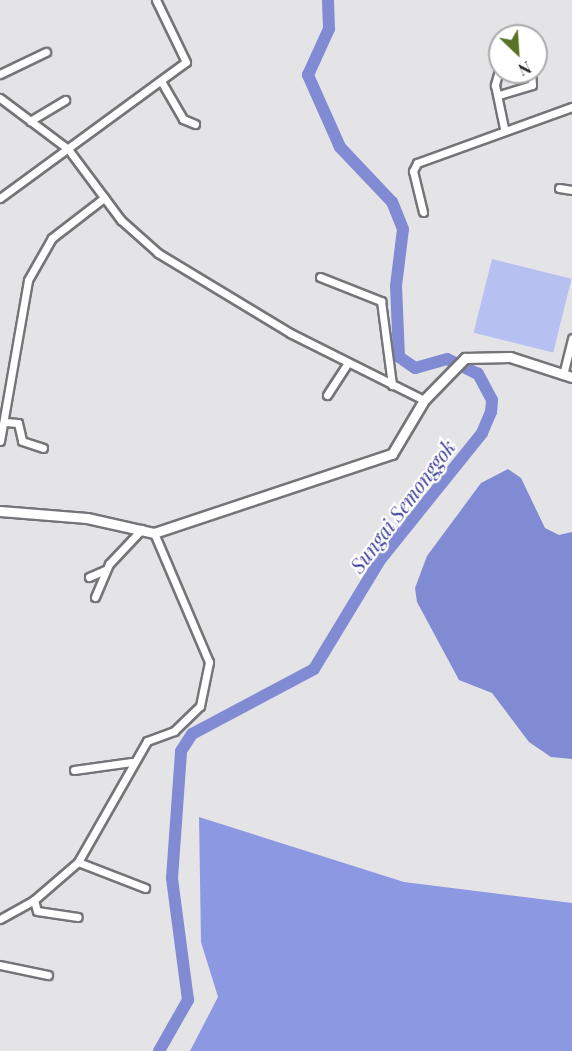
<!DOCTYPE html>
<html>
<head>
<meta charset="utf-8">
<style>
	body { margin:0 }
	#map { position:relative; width:572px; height:1051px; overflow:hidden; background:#e4e4e7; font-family:"Playfair Display",serif }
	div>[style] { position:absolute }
	.green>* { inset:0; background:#b6c0f1; transform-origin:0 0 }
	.forest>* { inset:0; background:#8d98e2 }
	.water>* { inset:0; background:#808bd4 }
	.river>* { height:12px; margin:-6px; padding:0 6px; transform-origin:6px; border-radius:6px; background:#808bd4 }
	.roads { filter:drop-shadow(2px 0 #747578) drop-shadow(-2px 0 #747578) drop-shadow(0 2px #747578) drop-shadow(0 -2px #747578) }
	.minor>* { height:7px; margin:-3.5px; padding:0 3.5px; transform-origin:3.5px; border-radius:3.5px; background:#fff }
	.secondary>* { height:9px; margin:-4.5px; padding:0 4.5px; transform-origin:4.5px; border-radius:4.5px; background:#fff }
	span { translate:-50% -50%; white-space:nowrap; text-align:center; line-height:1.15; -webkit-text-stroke:4.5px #fff; paint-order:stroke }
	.water-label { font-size:20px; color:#3a3e94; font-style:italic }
	.north { position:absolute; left:488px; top:24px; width:60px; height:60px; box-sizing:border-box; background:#fff; border:2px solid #ababab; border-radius:50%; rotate:155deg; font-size:16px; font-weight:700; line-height:24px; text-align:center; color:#2c2d2e }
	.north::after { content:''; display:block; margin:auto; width:21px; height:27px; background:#587326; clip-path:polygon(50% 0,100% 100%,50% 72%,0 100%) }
</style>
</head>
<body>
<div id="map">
	<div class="green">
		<div style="left:492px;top:259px;width:82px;height:76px;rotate:14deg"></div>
	</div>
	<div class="forest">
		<div style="clip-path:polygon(199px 817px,404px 882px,572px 903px,572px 1051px,190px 1051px,218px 997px,201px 942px)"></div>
	</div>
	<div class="water">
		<div style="clip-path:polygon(508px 469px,521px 478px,545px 528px,559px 535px,572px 532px,572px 759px,551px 757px,529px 742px,492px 693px,459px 680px,417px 602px,415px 588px,427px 556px,481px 483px)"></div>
	</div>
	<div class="river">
		<div style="left:159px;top:1051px;width:59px;rotate:-60.4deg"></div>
		<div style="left:188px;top:1000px;width:123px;rotate:-97.5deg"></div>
		<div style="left:172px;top:878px;width:127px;rotate:-85.9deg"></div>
		<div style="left:181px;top:751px;width:20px;rotate:-57deg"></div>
		<div style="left:192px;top:734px;width:138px;rotate:-28deg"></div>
		<div style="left:314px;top:669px;width:127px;rotate:-58.8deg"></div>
		<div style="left:380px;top:560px;width:163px;rotate:-51.2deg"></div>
		<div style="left:482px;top:433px;width:23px;rotate:-67deg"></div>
		<div style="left:491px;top:412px;width:12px;rotate:-85deg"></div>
		<div style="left:492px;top:400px;width:30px;rotate:-118deg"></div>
		<div style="left:478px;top:374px;width:34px;rotate:-154deg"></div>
		<div style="left:447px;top:359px;width:33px;rotate:164deg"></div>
		<div style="left:415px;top:368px;width:19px;rotate:-145deg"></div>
		<div style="left:399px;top:357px;width:71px;rotate:-92.4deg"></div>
		<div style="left:396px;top:286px;width:57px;rotate:-83deg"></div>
		<div style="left:403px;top:229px;width:29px;rotate:-112deg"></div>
		<div style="left:392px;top:202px;width:76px;rotate:-133.4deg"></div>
		<div style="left:340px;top:147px;width:79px;rotate:-114deg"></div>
		<div style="left:308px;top:75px;width:51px;rotate:-65.5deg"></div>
		<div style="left:329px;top:29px;width:29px;rotate:-92deg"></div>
	</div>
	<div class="roads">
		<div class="minor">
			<div style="left:500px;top:67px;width:19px;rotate:106deg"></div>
			<div style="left:495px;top:85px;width:44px;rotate:78.2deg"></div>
			<div style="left:0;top:74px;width:51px;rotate:-25.6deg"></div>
			<div style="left:161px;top:81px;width:44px;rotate:59.9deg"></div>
			<div style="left:183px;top:119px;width:13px;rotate:23deg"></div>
			<div style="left:499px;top:95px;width:34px;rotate:-17deg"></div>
			<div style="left:532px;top:85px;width:13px;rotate:-94deg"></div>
			<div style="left:0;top:98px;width:85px;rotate:36.9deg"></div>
			<div style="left:68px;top:149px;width:89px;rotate:53.3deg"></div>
			<div style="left:121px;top:220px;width:50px;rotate:41.7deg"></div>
			<div style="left:158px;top:253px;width:154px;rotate:31.2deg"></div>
			<div style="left:290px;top:333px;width:150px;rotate:26.6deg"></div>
			<div style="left:30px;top:121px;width:41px;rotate:-31deg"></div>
			<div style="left:559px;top:188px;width:13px;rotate:9deg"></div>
			<div style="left:0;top:198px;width:230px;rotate:-36.2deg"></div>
			<div style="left:186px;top:62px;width:69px;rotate:-115.8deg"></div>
			<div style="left:423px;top:212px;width:42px;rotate:-103.7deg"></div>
			<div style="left:413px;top:171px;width:9px;rotate:-63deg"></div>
			<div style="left:417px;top:163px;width:165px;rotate:-19.9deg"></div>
			<div style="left:320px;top:277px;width:66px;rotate:21.5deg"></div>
			<div style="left:381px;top:301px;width:85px;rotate:82.5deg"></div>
			<div style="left:563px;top:375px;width:38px;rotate:-76deg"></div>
			<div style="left:327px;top:395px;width:38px;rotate:-57deg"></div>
			<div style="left:5px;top:422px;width:13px;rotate:4deg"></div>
			<div style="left:18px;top:423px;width:18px;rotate:77deg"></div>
			<div style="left:22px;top:441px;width:22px;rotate:18deg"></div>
			<div style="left:0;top:441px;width:163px;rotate:-80.1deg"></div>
			<div style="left:28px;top:280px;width:48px;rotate:-60.3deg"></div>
			<div style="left:52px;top:238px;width:66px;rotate:-37.6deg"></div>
			<div style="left:89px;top:577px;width:17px;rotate:-24deg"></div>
			<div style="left:95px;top:597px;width:36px;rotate:-67deg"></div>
			<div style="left:109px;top:564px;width:48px;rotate:-46.7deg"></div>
			<div style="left:74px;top:770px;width:58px;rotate:-8deg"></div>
			<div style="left:78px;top:862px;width:72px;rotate:21.2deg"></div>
			<div style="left:34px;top:900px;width:11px;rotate:75deg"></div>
			<div style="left:37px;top:911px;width:41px;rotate:8.3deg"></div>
			<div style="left:0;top:919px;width:39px;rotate:-29deg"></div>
			<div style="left:34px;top:900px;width:58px;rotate:-40.8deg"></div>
			<div style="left:78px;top:862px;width:139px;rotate:-60.3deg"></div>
			<div style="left:147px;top:741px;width:29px;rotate:-20deg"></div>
			<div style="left:174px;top:731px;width:36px;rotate:-44deg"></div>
			<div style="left:200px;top:706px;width:45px;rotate:-78.4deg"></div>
			<div style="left:209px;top:662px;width:140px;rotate:-113.1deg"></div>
			<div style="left:0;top:965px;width:49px;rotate:11.8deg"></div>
		</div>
		<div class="secondary">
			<div style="left:0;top:511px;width:87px;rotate:4.6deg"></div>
			<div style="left:87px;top:518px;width:69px;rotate:12.6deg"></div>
			<div style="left:154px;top:533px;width:251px;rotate:-18.4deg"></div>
			<div style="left:392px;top:454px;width:63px;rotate:-59.3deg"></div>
			<div style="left:424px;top:400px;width:59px;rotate:-45.7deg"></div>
			<div style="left:465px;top:358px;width:45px;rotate:-1.3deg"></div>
			<div style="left:510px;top:357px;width:65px;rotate:17.9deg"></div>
		</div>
	</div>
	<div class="water-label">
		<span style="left:402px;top:506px;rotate:-53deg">Sungai Semonggok</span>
	</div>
	<div class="north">N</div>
</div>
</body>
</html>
